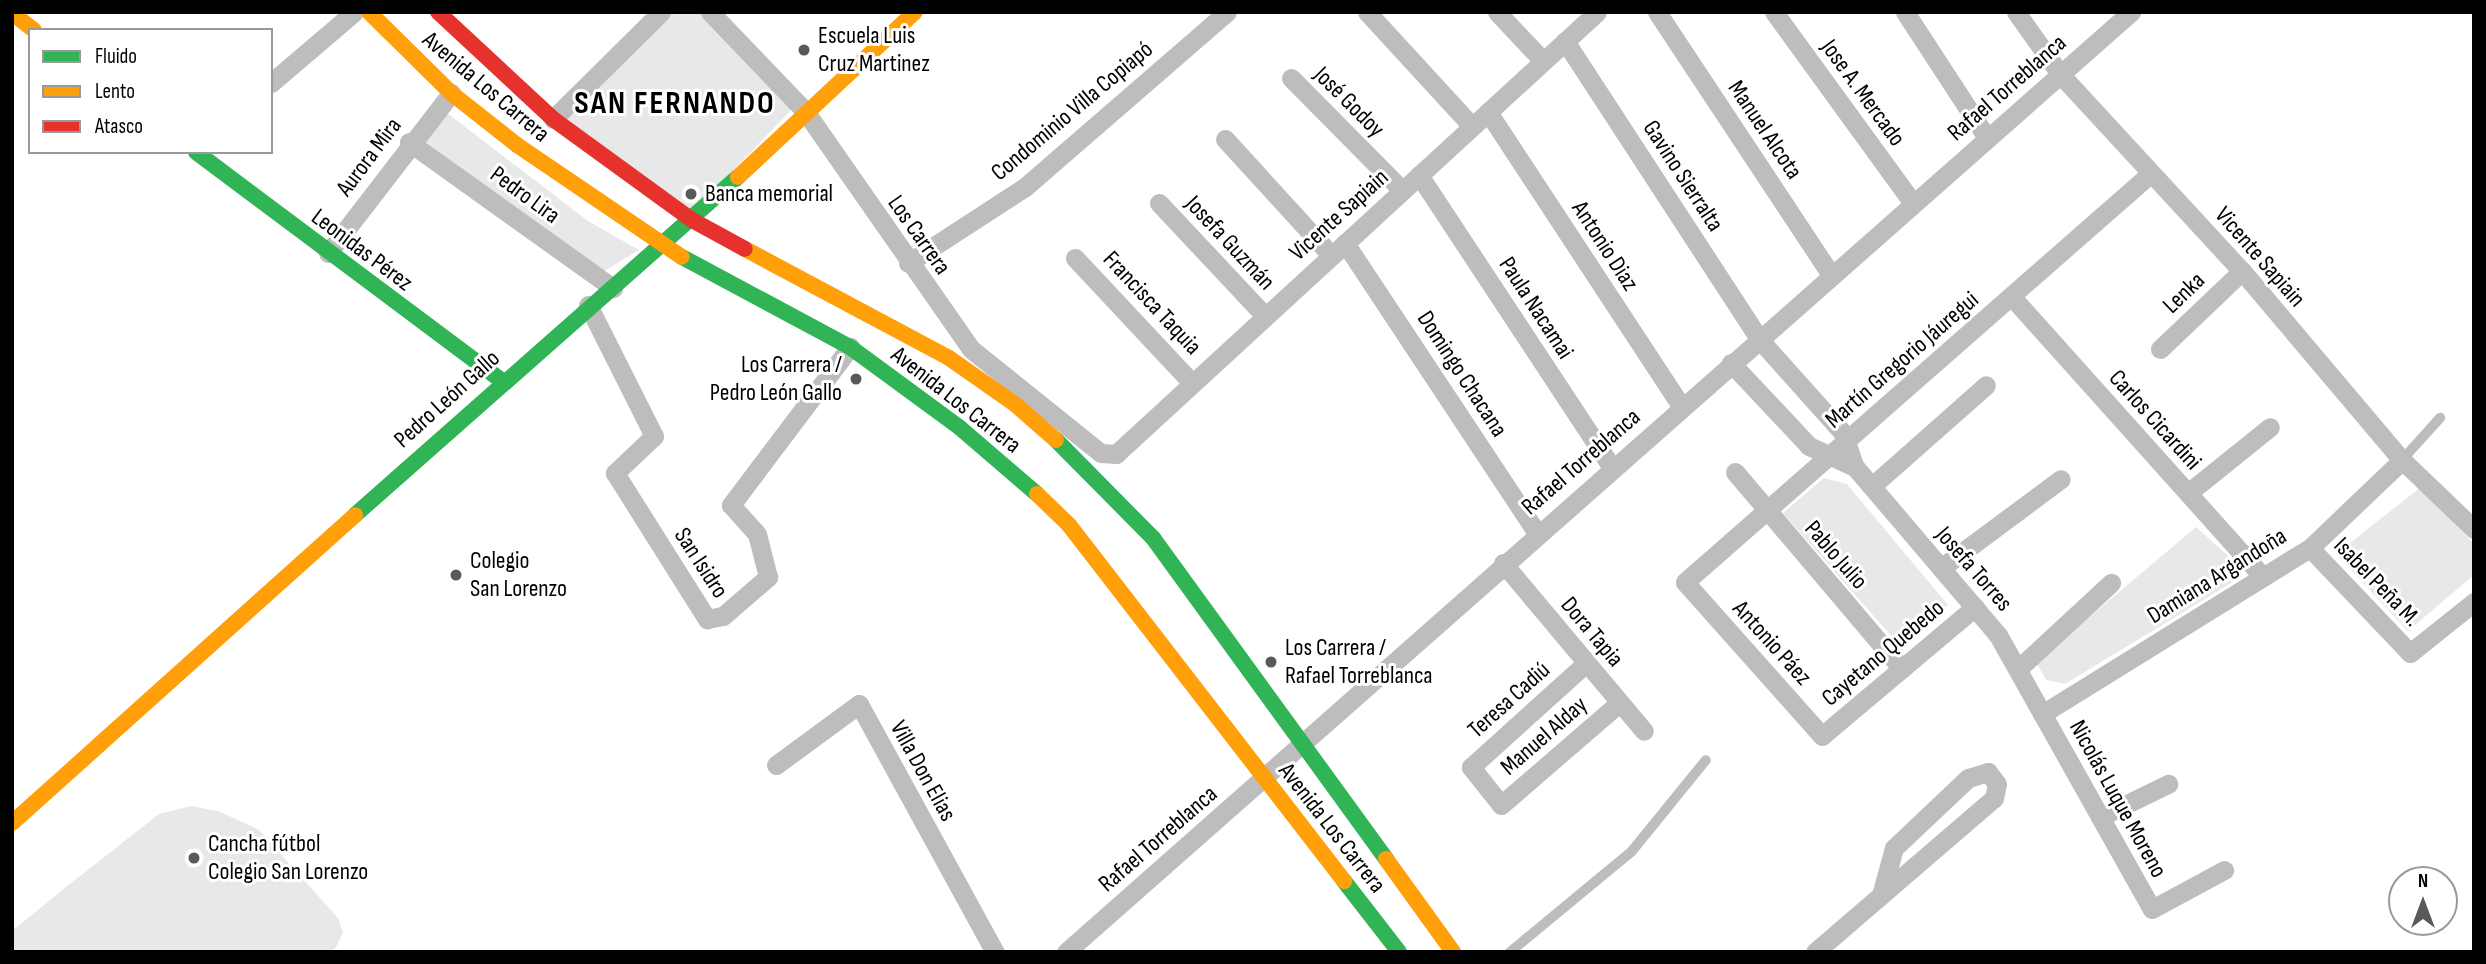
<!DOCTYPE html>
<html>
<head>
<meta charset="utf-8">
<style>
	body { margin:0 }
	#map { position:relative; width:2486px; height:964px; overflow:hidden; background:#fff; font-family:"Sofia Sans Condensed",sans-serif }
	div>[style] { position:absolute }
	.green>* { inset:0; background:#e8e8e8 }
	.lane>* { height:10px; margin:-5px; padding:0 5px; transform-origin:5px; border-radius:5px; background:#bdbdbd }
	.street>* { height:19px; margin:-9.5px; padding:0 9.5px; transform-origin:9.5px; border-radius:9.5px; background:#bdbdbd }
	.fast>* { height:16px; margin:-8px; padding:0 8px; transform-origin:8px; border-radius:8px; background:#30b455 }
	.slow>* { height:16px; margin:-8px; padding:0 8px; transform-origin:8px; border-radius:8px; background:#ff9f0a }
	.jam>* { height:16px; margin:-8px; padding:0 8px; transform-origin:8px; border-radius:8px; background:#e5322d }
	.dots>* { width:19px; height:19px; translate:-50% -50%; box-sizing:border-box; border:4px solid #fff; border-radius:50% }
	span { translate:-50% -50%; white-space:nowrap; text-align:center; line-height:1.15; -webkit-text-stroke:6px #fff; paint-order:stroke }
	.poi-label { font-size:24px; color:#000 }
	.left { translate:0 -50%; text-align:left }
	.right { translate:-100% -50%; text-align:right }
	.street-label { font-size:24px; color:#000 }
	.district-label { font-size:32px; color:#000; font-weight:700; letter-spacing:2px }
	.frame { position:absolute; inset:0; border:14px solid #000; pointer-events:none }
	.legend { position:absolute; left:28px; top:28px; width:245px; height:126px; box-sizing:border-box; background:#fff; border:2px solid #999; margin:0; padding:9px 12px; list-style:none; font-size:21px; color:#000 }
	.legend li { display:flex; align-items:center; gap:14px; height:35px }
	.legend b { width:35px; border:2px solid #999 }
	.north { position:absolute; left:2388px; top:866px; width:70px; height:70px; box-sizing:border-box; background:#fff; border:2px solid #999; border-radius:50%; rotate:0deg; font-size:19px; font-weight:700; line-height:28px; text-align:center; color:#000 }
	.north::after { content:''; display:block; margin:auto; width:24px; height:32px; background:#595959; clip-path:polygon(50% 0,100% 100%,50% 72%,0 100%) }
</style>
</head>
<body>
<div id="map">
	<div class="green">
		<div style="clip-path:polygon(668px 12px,703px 12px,794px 107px,692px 213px,561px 118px)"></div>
		<div style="clip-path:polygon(447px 113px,588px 221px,639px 250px,601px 273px,425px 141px)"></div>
		<div style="clip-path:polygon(1824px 478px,1847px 484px,1948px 605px,1901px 647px,1783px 513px)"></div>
		<div style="clip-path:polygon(2421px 487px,2474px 544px,2474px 575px,2408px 631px,2336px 554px)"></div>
		<div style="clip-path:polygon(2196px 527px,2237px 564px,2236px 580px,2065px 684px,2046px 680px,2036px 662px)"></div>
		<div style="clip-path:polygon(191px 806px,218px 811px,259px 830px,338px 918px,343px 933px,336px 947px,332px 952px,12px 952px,12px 931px,66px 887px,159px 814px)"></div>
	</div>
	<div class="lane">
		<div style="left:2402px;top:460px;width:57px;rotate:-47.9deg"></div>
		<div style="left:1510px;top:952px;width:158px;rotate:-39.6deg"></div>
		<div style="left:1632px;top:851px;width:117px;rotate:-50.9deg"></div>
	</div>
	<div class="street">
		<div style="left:710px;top:12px;width:137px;rotate:46.2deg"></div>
		<div style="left:805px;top:111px;width:290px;rotate:55.1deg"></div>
		<div style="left:971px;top:349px;width:166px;rotate:38.7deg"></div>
		<div style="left:1101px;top:453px;width:15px;rotate:4deg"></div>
		<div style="left:1116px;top:454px;width:653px;rotate:-42.58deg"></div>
		<div style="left:1367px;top:12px;width:155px;rotate:47.4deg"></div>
		<div style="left:1497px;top:12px;width:67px;rotate:46.8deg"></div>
		<div style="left:1657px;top:12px;width:315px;rotate:56.5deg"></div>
		<div style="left:1774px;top:12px;width:236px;rotate:54deg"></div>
		<div style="left:1905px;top:12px;width:150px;rotate:56.9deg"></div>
		<div style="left:2016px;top:12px;width:76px;rotate:54.6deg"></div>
		<div style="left:2060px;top:74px;width:268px;rotate:47.3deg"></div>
		<div style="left:2242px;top:271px;width:248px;rotate:49.8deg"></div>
		<div style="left:2402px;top:460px;width:100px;rotate:43.8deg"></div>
		<div style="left:1565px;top:41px;width:356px;rotate:56.9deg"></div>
		<div style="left:1759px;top:339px;width:126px;rotate:48.2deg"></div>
		<div style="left:1843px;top:433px;width:36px;rotate:71deg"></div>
		<div style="left:1855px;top:467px;width:51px;rotate:-155.5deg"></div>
		<div style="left:1809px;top:446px;width:114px;rotate:-133.2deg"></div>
		<div style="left:1291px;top:78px;width:158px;rotate:45.3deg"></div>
		<div style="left:271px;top:83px;width:109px;rotate:-40.5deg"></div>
		<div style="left:1488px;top:112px;width:352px;rotate:56.7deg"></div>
		<div style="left:553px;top:119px;width:152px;rotate:-44.7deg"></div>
		<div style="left:1225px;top:139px;width:157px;rotate:47.6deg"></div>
		<div style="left:409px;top:142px;width:251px;rotate:35.6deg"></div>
		<div style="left:1419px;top:175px;width:351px;rotate:56.6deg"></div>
		<div style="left:1159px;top:203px;width:155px;rotate:46.8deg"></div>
		<div style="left:1345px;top:243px;width:348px;rotate:56.5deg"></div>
		<div style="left:328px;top:253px;width:202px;rotate:-52.4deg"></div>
		<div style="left:1075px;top:258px;width:171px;rotate:46.9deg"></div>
		<div style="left:908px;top:263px;width:140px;rotate:-33deg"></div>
		<div style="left:1025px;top:187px;width:267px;rotate:-40.9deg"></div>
		<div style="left:2011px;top:296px;width:377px;rotate:48.1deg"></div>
		<div style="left:588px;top:305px;width:147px;rotate:63.3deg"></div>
		<div style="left:654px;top:436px;width:54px;rotate:136.5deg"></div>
		<div style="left:615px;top:473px;width:173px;rotate:57.8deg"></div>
		<div style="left:707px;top:619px;width:16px;rotate:-11deg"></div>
		<div style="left:723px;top:616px;width:60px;rotate:-40.9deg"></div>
		<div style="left:768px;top:577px;width:44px;rotate:-104.3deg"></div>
		<div style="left:757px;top:534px;width:39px;rotate:-132deg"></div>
		<div style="left:731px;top:505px;width:198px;rotate:-53deg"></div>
		<div style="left:2160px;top:349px;width:113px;rotate:-43.6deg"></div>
		<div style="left:1855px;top:467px;width:221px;rotate:49.6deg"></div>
		<div style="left:1998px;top:635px;width:314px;rotate:60.7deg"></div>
		<div style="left:2152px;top:909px;width:82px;rotate:-28.4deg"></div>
		<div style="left:1735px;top:472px;width:258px;rotate:49.7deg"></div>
		<div style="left:1872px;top:486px;width:152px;rotate:-41.5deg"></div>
		<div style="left:2188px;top:493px;width:105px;rotate:-38.8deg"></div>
		<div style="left:2310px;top:548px;width:145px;rotate:46.4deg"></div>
		<div style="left:2410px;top:653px;width:82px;rotate:-38.6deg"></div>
		<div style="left:1503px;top:563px;width:219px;rotate:50deg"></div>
		<div style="left:1941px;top:568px;width:149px;rotate:-36.6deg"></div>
		<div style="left:1975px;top:607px;width:200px;rotate:139.9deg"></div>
		<div style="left:1822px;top:736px;width:206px;rotate:-131.7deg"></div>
		<div style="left:1685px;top:582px;width:620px;rotate:-41.27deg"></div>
		<div style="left:1585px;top:664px;width:154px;rotate:137.9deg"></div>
		<div style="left:1471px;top:767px;width:48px;rotate:51.7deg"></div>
		<div style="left:1501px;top:805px;width:156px;rotate:-40.8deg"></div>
		<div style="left:2018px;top:669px;width:127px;rotate:-42.8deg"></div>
		<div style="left:2042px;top:714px;width:315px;rotate:-31.8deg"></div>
		<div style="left:2310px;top:548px;width:127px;rotate:-43.7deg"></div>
		<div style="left:776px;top:765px;width:103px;rotate:-36.3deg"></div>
		<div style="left:859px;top:704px;width:283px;rotate:61.3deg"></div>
		<div style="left:2100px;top:817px;width:76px;rotate:-25.9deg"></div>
		<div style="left:1066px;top:952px;width:1421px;rotate:-41.43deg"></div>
		<div style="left:1815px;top:952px;width:236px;rotate:-40.7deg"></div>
		<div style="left:1994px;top:798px;width:14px;rotate:-78deg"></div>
		<div style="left:1997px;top:784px;width:15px;rotate:-127deg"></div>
		<div style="left:1988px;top:772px;width:21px;rotate:163deg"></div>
		<div style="left:1968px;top:778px;width:102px;rotate:136.6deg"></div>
		<div style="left:1894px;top:848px;width:49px;rotate:105.5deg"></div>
	</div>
	<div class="fast">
		<div style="left:196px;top:152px;width:384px;rotate:36.8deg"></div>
		<div style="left:682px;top:257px;width:191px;rotate:28.2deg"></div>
		<div style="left:850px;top:347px;width:135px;rotate:36.3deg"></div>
		<div style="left:959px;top:427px;width:103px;rotate:40.7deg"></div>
		<div style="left:1056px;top:440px;width:138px;rotate:45.3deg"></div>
		<div style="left:1153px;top:538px;width:397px;rotate:54deg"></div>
		<div style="left:355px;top:515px;width:511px;rotate:-41.43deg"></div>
		<div style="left:1344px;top:881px;width:90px;rotate:52.2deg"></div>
	</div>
	<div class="slow">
		<div style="left:369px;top:12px;width:115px;rotate:44.6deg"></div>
		<div style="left:451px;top:93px;width:84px;rotate:38.2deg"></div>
		<div style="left:517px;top:145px;width:199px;rotate:34.2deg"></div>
		<div style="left:12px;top:13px;width:28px;rotate:38deg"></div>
		<div style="left:738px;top:177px;width:242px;rotate:-43deg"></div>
		<div style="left:745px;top:249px;width:231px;rotate:28.1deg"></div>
		<div style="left:949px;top:358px;width:82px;rotate:35deg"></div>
		<div style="left:1016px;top:405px;width:53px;rotate:41.2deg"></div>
		<div style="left:1037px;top:494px;width:45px;rotate:44.1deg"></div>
		<div style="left:1069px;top:525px;width:450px;rotate:52.3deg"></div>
		<div style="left:12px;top:823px;width:461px;rotate:-41.9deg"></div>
		<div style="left:1386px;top:859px;width:115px;rotate:54.2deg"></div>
	</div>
	<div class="jam">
		<div style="left:438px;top:12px;width:157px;rotate:42.9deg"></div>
		<div style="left:553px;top:119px;width:172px;rotate:36deg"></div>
		<div style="left:692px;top:220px;width:60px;rotate:28.7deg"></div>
	</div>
	<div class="dots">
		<div style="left:804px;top:50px;background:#595959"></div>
		<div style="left:691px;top:194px;background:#595959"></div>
		<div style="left:856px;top:379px;background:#595959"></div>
		<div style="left:456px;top:575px;background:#595959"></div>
		<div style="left:1271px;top:662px;background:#595959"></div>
		<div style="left:194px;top:858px;background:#595959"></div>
	</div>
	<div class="poi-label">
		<span class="left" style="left:818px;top:50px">Escuela Luis<br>Cruz Martinez</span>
		<span class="left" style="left:705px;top:194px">Banca memorial</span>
		<span class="right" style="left:842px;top:379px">Los Carrera /<br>Pedro León Gallo</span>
		<span class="left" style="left:470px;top:575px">Colegio<br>San Lorenzo</span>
		<span class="left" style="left:1285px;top:662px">Los Carrera /<br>Rafael Torreblanca</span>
		<span class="left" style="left:208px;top:858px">Cancha fútbol<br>Colegio San Lorenzo</span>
	</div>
	<div class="street-label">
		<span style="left:486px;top:87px;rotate:40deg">Avenida Los Carrera</span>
		<span style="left:2007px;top:88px;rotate:-41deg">Rafael Torreblanca</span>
		<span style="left:1863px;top:93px;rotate:54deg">Jose A. Mercado</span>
		<span style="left:1349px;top:102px;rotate:45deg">José Godoy</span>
		<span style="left:1072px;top:111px;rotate:-40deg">Condominio Villa Copiapó</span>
		<span style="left:1765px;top:130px;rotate:56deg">Manuel Alcota</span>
		<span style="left:369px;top:157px;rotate:-53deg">Aurora Mira</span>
		<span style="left:1683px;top:176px;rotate:57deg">Gavino Sierralta</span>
		<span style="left:525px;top:195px;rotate:36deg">Pedro Lira</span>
		<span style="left:1339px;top:215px;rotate:-42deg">Vicente Sapiain</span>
		<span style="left:919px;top:235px;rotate:55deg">Los Carrera</span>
		<span style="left:1230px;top:243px;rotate:47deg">Josefa Guzmán</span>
		<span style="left:1605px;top:246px;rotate:57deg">Antonio Diaz</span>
		<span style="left:362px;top:250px;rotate:37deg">Leonidas Pérez</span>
		<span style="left:2260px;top:257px;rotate:49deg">Vicente Sapiain</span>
		<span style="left:2184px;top:293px;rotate:-44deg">Lenka</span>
		<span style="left:1152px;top:303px;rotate:47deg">Francisca Taquia</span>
		<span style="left:1536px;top:308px;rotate:57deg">Paula Nacamai</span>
		<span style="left:1902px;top:360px;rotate:-41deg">Martín Gregorio Jáuregui</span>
		<span style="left:1462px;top:374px;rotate:57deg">Domingo Chacana</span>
		<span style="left:447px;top:399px;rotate:-42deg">Pedro León Gallo</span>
		<span style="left:956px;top:400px;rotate:38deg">Avenida Los Carrera</span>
		<span style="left:2155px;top:420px;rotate:48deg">Carlos Cicardini</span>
		<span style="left:1581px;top:462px;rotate:-41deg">Rafael Torreblanca</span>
		<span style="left:1836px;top:555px;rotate:49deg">Pablo Julio</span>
		<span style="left:701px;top:563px;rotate:57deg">San Isidro</span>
		<span style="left:1974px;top:569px;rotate:49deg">Josefa Torres</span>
		<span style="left:2217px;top:576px;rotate:-32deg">Damiana Argandoña</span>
		<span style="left:2377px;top:582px;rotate:46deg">Isabel Peña M.</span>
		<span style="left:1592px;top:632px;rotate:50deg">Dora Tapia</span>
		<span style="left:1772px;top:643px;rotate:48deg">Antonio Páez</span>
		<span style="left:1883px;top:653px;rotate:-40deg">Cayetano Quebedo</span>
		<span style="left:1509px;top:700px;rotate:-42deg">Teresa Cadiú</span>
		<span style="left:1544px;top:736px;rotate:-41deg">Manuel Alday</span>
		<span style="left:923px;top:771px;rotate:61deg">Villa Don Elias</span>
		<span style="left:2118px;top:799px;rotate:61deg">Nicolás Luque Moreno</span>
		<span style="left:1332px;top:828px;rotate:52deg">Avenida Los Carrera</span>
		<span style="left:1158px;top:839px;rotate:-41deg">Rafael Torreblanca</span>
	</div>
	<div class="district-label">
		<span style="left:675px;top:104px">SAN FERNANDO</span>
	</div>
	<div class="frame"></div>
	<ul class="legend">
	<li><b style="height:9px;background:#30b455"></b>Fluido</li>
	<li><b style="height:9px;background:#ff9f0a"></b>Lento</li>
	<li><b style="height:9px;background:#e5322d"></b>Atasco</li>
	</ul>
	<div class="north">N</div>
</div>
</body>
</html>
